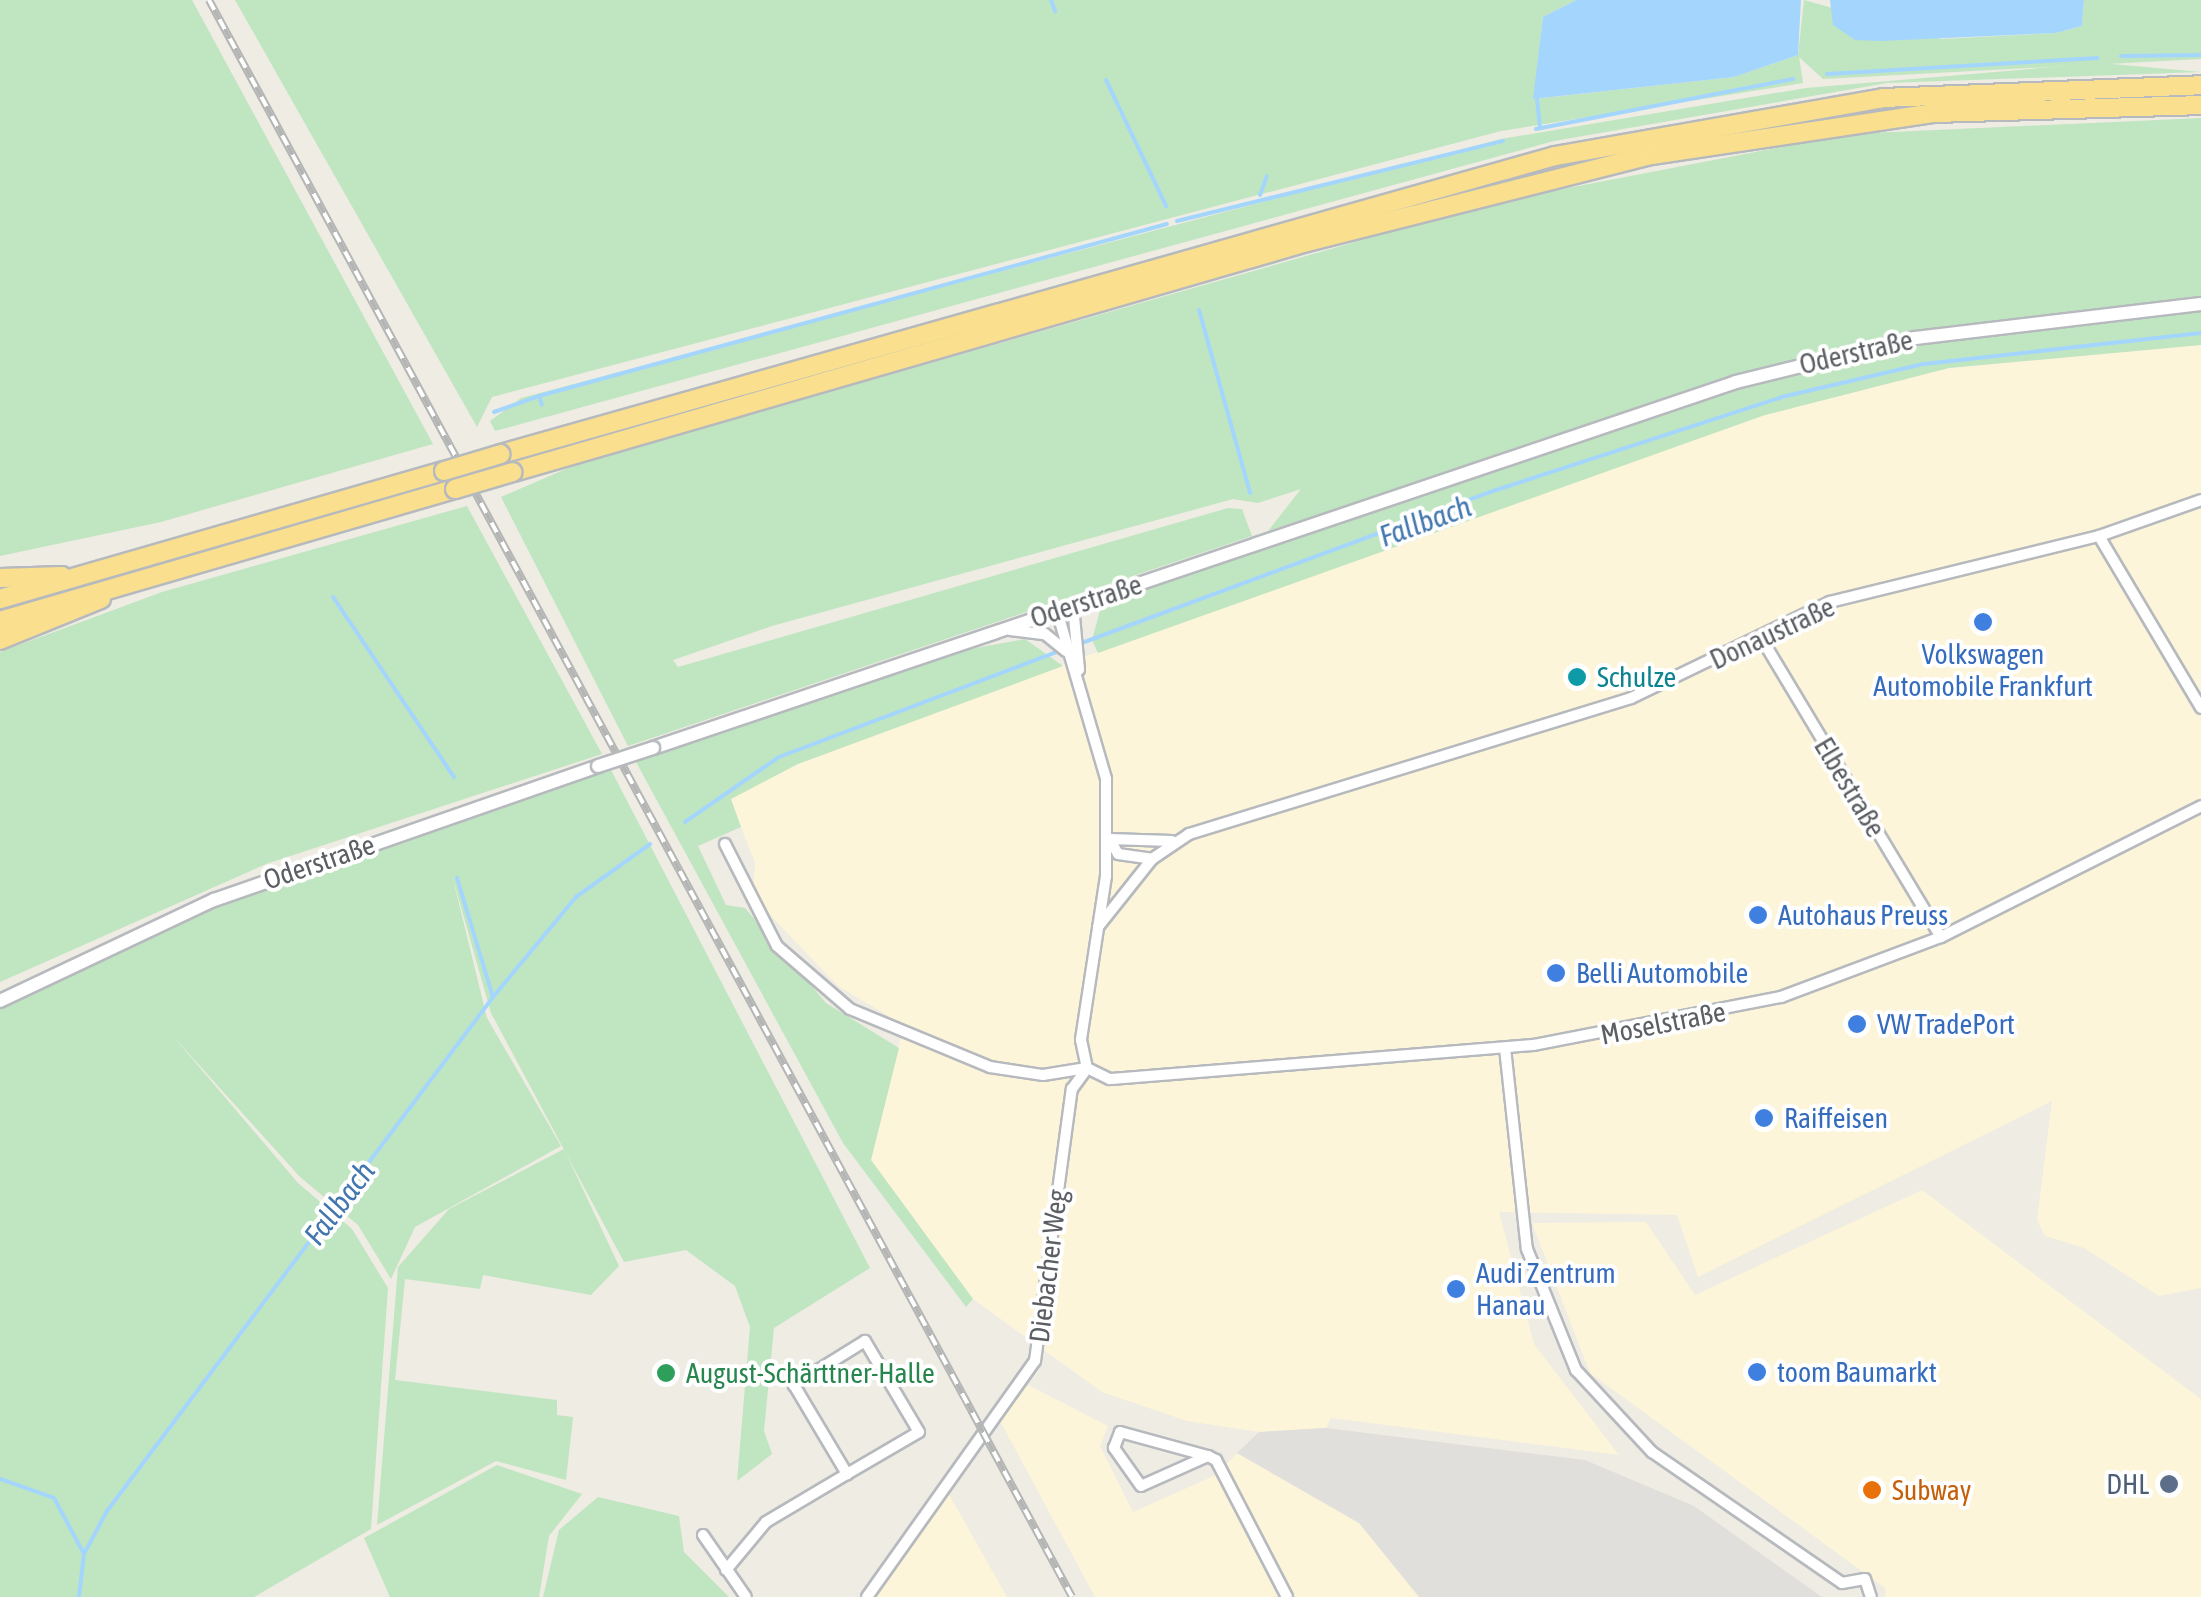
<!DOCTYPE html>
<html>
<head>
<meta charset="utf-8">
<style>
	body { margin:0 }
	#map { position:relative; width:2201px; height:1597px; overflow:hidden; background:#eeece3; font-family:"Asap Condensed",sans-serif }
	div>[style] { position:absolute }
	.commercial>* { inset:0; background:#fdf5d9 }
	.industrial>* { inset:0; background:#e1dfdb }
	.green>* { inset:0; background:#c0e5c1 }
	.water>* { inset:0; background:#a4d6fd }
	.stream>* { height:4px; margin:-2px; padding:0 2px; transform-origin:2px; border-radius:2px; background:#a4d6fd }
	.roads { filter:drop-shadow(2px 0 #b6b9bd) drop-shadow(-2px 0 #b6b9bd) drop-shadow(0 2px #b6b9bd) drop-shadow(0 -2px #b6b9bd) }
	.minor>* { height:10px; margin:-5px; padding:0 5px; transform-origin:5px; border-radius:5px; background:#fff }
	.tertiary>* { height:12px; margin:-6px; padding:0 6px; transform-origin:6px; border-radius:6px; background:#fff }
	.motorway>* { height:18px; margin:-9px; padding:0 9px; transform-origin:9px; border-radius:9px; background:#fae08e }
	.rail>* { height:8px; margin-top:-4px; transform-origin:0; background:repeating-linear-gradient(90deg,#fff 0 11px,#b4b5b5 0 22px); box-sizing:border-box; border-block:2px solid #b4b5b5 }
	.bridges { filter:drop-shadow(2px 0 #b6b9bd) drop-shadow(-2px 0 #b6b9bd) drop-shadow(0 2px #b6b9bd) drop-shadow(0 -2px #b6b9bd) }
	.tertiary-bridge>* { height:12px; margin:-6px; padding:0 6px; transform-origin:6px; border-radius:6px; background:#fff }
	.motorway-bridge>* { height:18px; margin:-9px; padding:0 9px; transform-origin:9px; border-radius:9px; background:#fae08e }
	.dots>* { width:28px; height:28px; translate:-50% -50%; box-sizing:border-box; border:5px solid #fff; border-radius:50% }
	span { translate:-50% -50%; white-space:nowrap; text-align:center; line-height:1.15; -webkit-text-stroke:8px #fff; paint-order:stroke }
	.street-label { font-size:28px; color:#5b5f64 }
	.shop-label { font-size:28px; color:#366cbe }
	.left { translate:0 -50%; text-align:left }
	.culture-label { font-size:28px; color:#0d838f }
	.leisure-label { font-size:28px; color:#27864d }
	.service-label { font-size:28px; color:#4e5e75 }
	.right { translate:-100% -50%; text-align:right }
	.food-label { font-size:28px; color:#c56008 }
	.water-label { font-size:30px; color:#4276ae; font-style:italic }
</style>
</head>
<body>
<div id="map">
	<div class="commercial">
		<div style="clip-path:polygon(2201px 345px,2201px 1288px,2159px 1296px,2084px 1248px,2045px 1236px,2037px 1220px,2052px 1101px,1698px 1277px,1677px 1215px,1499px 1212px,1534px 1344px,1619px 1455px,1331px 1418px,1326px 1428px,1259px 1432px,1187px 1421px,1102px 1392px,973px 1299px,871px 1160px,904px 1025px,838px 986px,769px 914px,753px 891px,755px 863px,730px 799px,798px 764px,1297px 577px,1765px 415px,1949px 368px)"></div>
		<div style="clip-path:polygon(1922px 1190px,2201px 1399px,2201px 1597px,1885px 1597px,1885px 1588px,1590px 1373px,1532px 1223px,1646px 1222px,1695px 1295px)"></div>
		<div style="clip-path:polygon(1028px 1385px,1108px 1426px,1100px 1446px,1133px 1512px,1216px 1475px,1237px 1453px,1359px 1523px,1419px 1597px,1095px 1597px,1000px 1421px)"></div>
		<div style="clip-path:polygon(946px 1489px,1007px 1597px,872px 1597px)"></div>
	</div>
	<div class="industrial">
		<div style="clip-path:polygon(1326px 1428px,1585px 1460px,1694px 1506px,1822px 1597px,1419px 1597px,1359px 1523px,1237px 1453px,1259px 1432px)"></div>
	</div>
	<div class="green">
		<div style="clip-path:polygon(0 0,192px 0,433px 444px,161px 522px,0 556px)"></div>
		<div style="clip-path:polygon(235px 0,1576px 0,1543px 17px,1534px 99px,1734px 77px,1798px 55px,1804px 0,1942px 39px,2056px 33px,2082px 26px,2084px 0,2201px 0,2201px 59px,1823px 79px,1799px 57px,1803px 83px,1501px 131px,492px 397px,477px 427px)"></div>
		<div style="clip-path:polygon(2101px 63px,2201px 72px,1887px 83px,1554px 141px,495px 431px,490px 421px,521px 398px,1501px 139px,1806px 88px)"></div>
		<div style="clip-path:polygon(2201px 118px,2201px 296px,1877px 338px,1268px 531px,1301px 489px,1258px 503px,1233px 499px,772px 626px,673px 660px,678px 667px,1228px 508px,1242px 509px,1252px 536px,628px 746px,501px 497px,582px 462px,1496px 202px,1849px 134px)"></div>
		<div style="clip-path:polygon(2201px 309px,2201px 345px,1949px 368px,1765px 415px,1098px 653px,1092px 640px,1102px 603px,1738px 387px,1916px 342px)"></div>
		<div style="clip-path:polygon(467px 506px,602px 754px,266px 864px,0 982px,0 652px,162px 592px)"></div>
		<div style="clip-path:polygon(1025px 639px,1063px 666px,798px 764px,731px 799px,741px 827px,698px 846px,726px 905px,745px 908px,826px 1003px,899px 1048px,871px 1160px,973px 1299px,966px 1307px,843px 1143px,636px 762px,944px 654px)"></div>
		<div style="clip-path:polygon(611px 770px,870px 1268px,774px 1328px,764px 1431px,772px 1454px,737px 1481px,750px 1327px,735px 1286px,686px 1250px,624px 1262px,491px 1013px,452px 875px,487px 1018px,561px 1146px,415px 1227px,391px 1279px,358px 1225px,300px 1177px,172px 1035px,298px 1183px,352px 1229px,388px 1288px,371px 1529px,254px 1597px,0 1597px,0 1007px,215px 908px)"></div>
		<div style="clip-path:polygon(564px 1149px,619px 1266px,591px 1295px,483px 1275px,480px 1289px,405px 1279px,395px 1380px,557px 1400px,557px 1415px,573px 1417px,566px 1480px,496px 1461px,377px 1525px,398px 1267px,449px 1209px)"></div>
		<div style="clip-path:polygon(497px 1465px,582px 1494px,549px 1536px,539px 1597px,390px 1597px,364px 1538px)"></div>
		<div style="clip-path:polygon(598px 1497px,679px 1516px,684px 1552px,729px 1597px,543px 1597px,559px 1530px)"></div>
	</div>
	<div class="water">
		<div style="clip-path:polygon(1576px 0,1801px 0,1798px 55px,1734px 77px,1533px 99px,1543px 17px)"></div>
		<div style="clip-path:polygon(1830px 0,2084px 0,2082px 26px,2056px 33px,1881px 41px,1855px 40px,1833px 25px)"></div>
	</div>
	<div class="stream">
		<div style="left:1051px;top:0;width:12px;rotate:70deg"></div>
		<div style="left:2121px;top:56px;width:80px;rotate:-0.7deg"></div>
		<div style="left:1827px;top:74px;width:271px;rotate:-3.4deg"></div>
		<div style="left:1106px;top:80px;width:140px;rotate:64.5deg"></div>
		<div style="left:1537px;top:99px;width:29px;rotate:84deg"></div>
		<div style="left:1536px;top:129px;width:262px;rotate:-11deg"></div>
		<div style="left:1260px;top:195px;width:20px;rotate:-70deg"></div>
		<div style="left:1177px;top:221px;width:336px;rotate:-13.8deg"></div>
		<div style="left:1199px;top:310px;width:190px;rotate:74.4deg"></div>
		<div style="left:539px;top:396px;width:651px;rotate:-15.32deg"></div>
		<div style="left:494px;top:412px;width:48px;rotate:-19.6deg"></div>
		<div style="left:539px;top:396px;width:9px;rotate:72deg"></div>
		<div style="left:333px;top:597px;width:217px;rotate:56.1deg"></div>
		<div style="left:1079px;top:644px;width:441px;rotate:-20.3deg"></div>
		<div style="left:1493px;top:491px;width:308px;rotate:-18deg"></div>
		<div style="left:1786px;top:396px;width:142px;rotate:-13.1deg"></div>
		<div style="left:1924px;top:364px;width:279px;rotate:-6.4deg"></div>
		<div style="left:685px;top:822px;width:114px;rotate:-34.7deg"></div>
		<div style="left:779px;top:757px;width:300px;rotate:-20.7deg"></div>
		<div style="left:457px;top:878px;width:124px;rotate:73.2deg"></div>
		<div style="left:0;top:1479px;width:57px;rotate:19.4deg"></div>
		<div style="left:54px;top:1498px;width:61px;rotate:61.8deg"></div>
		<div style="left:79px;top:1597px;width:43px;rotate:-83.4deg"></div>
		<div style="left:84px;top:1554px;width:49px;rotate:-61.9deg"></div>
		<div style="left:107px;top:1511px;width:643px;rotate:-53.09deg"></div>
		<div style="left:493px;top:997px;width:130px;rotate:-50.3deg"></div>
		<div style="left:576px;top:897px;width:91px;rotate:-35.6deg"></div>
	</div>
	<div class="roads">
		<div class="minor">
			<div style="left:2099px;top:536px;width:200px;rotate:59.3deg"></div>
			<div style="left:1073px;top:606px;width:64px;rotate:84.6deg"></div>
			<div style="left:1057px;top:611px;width:175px;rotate:73.7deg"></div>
			<div style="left:1106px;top:779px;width:97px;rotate:90deg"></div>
			<div style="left:1106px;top:876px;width:166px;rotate:98.7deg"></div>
			<div style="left:1081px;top:1040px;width:29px;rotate:78deg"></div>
			<div style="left:1087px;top:1068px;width:25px;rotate:26deg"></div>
			<div style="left:1110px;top:1079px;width:425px;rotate:-4.6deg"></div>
			<div style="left:1534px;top:1045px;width:252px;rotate:-11deg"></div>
			<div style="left:1781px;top:997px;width:171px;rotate:-20.6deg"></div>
			<div style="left:1941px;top:937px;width:291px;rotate:-26.7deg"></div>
			<div style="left:1010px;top:630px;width:35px;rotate:7deg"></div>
			<div style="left:1045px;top:634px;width:27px;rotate:39deg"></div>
			<div style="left:1760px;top:636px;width:351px;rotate:59deg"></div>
			<div style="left:1109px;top:839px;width:63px;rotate:1.8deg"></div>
			<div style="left:1110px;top:840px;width:16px;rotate:60deg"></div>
			<div style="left:1118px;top:854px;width:34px;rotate:8deg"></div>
			<div style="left:725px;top:844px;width:114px;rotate:63deg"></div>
			<div style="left:777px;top:946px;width:96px;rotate:40.8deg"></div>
			<div style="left:850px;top:1009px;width:152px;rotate:22.5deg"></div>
			<div style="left:990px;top:1067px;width:54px;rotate:8.6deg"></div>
			<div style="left:1043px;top:1075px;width:44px;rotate:-9.2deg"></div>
			<div style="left:1098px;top:927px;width:87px;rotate:-51.5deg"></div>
			<div style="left:1152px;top:859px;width:45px;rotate:-34deg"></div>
			<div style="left:1189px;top:834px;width:462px;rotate:-17.1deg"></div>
			<div style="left:1631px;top:698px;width:221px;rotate:-25.8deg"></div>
			<div style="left:1830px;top:602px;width:277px;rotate:-13.8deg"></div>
			<div style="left:2099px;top:536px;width:108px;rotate:-19.4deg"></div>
			<div style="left:1505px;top:1048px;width:202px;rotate:83.8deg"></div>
			<div style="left:1527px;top:1249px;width:131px;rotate:68deg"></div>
			<div style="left:1576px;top:1370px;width:112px;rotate:47.2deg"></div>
			<div style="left:1652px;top:1452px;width:231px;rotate:34.6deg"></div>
			<div style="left:1208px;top:1456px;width:73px;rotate:155.9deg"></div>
			<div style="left:1141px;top:1486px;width:47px;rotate:-125.4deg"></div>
			<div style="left:1114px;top:1448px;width:17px;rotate:-69deg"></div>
			<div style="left:1120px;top:1432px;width:91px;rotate:15.3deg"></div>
			<div style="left:1208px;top:1456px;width:9px;rotate:27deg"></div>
			<div style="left:1216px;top:1460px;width:154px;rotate:62.6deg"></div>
			<div style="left:703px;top:1535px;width:75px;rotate:55.3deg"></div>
			<div style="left:726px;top:1570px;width:62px;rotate:-50.2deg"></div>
			<div style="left:766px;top:1522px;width:94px;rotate:-30.7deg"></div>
			<div style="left:847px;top:1474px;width:83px;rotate:-30.3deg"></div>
			<div style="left:919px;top:1432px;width:106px;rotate:-120.7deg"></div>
			<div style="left:865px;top:1341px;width:84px;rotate:148.2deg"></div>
			<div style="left:794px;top:1385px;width:104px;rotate:59.2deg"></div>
			<div style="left:1842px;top:1583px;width:23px;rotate:-10deg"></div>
			<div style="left:1865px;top:1579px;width:19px;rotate:72deg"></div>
			<div style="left:867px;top:1597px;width:290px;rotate:-54.6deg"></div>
			<div style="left:1035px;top:1361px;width:275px;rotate:-82.3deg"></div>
			<div style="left:1072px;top:1089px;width:26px;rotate:-54deg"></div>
		</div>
		<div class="tertiary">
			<div style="left:653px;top:748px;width:1143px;rotate:-18.67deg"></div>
			<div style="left:1736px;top:382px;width:184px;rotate:-13.8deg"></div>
			<div style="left:1915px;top:338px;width:288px;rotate:-6.8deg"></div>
			<div style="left:0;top:1001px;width:237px;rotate:-25.3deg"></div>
			<div style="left:214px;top:900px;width:407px;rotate:-19.2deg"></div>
		</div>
		<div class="motorway">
			<div style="left:501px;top:454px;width:1095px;rotate:-15.79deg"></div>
			<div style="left:1555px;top:156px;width:333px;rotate:-10deg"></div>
			<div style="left:1883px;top:98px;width:318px;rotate:-2.3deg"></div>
			<div style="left:513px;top:472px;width:827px;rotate:-16.15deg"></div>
			<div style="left:1307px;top:242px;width:356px;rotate:-14.2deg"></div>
			<div style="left:1652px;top:155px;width:285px;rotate:-8.5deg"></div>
			<div style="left:1934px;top:113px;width:267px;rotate:-1.7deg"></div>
			<div style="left:0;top:578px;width:62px;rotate:-1.8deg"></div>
			<div style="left:0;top:599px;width:462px;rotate:-16.1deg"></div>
			<div style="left:0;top:621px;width:474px;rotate:-16.2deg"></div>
			<div style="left:0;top:640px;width:109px;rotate:-22.1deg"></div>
		</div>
	</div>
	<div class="rail">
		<div style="left:209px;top:0;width:1815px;rotate:61.61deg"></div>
	</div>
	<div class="bridges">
		<div class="tertiary-bridge">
			<div style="left:598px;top:766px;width:58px;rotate:-18.1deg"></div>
		</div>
		<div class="motorway-bridge">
			<div style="left:444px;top:471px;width:59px;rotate:-16.6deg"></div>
			<div style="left:455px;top:489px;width:60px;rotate:-16.3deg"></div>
		</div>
	</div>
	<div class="dots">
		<div style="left:1983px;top:622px;background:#3f7fe0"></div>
		<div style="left:1577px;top:677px;background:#0f9aa8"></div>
		<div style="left:1758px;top:915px;background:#3f7fe0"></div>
		<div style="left:1556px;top:973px;background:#3f7fe0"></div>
		<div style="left:1857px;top:1024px;background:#3f7fe0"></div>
		<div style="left:1764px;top:1118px;background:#3f7fe0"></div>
		<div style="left:1456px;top:1289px;background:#3f7fe0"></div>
		<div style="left:1757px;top:1372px;background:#3f7fe0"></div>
		<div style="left:666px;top:1373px;background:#2e9e5b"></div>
		<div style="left:2169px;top:1484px;background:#5c6f8a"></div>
		<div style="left:1872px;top:1490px;background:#e8710a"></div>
	</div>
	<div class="street-label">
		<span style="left:1856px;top:352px;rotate:-13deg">Oderstraße</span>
		<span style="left:1086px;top:601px;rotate:-18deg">Oderstraße</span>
		<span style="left:1772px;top:633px;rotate:-25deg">Donaustraße</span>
		<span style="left:1850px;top:787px;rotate:59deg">Elbestraße</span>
		<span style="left:319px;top:862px;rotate:-19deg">Oderstraße</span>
		<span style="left:1663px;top:1023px;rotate:-11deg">Moselstraße</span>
		<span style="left:1048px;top:1266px;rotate:-83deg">Diebacher Weg</span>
	</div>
	<div class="shop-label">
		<span style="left:1983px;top:670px">Volkswagen<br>Automobile Frankfurt</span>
		<span class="left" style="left:1778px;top:915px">Autohaus Preuss</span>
		<span class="left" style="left:1576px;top:973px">Belli Automobile</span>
		<span class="left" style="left:1877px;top:1024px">VW TradePort</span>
		<span class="left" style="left:1784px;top:1118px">Raiffeisen</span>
		<span class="left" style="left:1476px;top:1289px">Audi Zentrum<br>Hanau</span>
		<span class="left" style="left:1777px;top:1372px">toom Baumarkt</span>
	</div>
	<div class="culture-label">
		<span class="left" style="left:1597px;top:677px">Schulze</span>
	</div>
	<div class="leisure-label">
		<span class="left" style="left:686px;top:1373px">August-Schärttner-Halle</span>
	</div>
	<div class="service-label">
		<span class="right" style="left:2149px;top:1484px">DHL</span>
	</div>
	<div class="food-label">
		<span class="left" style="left:1892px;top:1490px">Subway</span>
	</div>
	<div class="water-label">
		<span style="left:1425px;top:521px;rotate:-20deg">Fallbach</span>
		<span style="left:339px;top:1203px;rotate:-53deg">Fallbach</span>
	</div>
</div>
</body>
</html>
